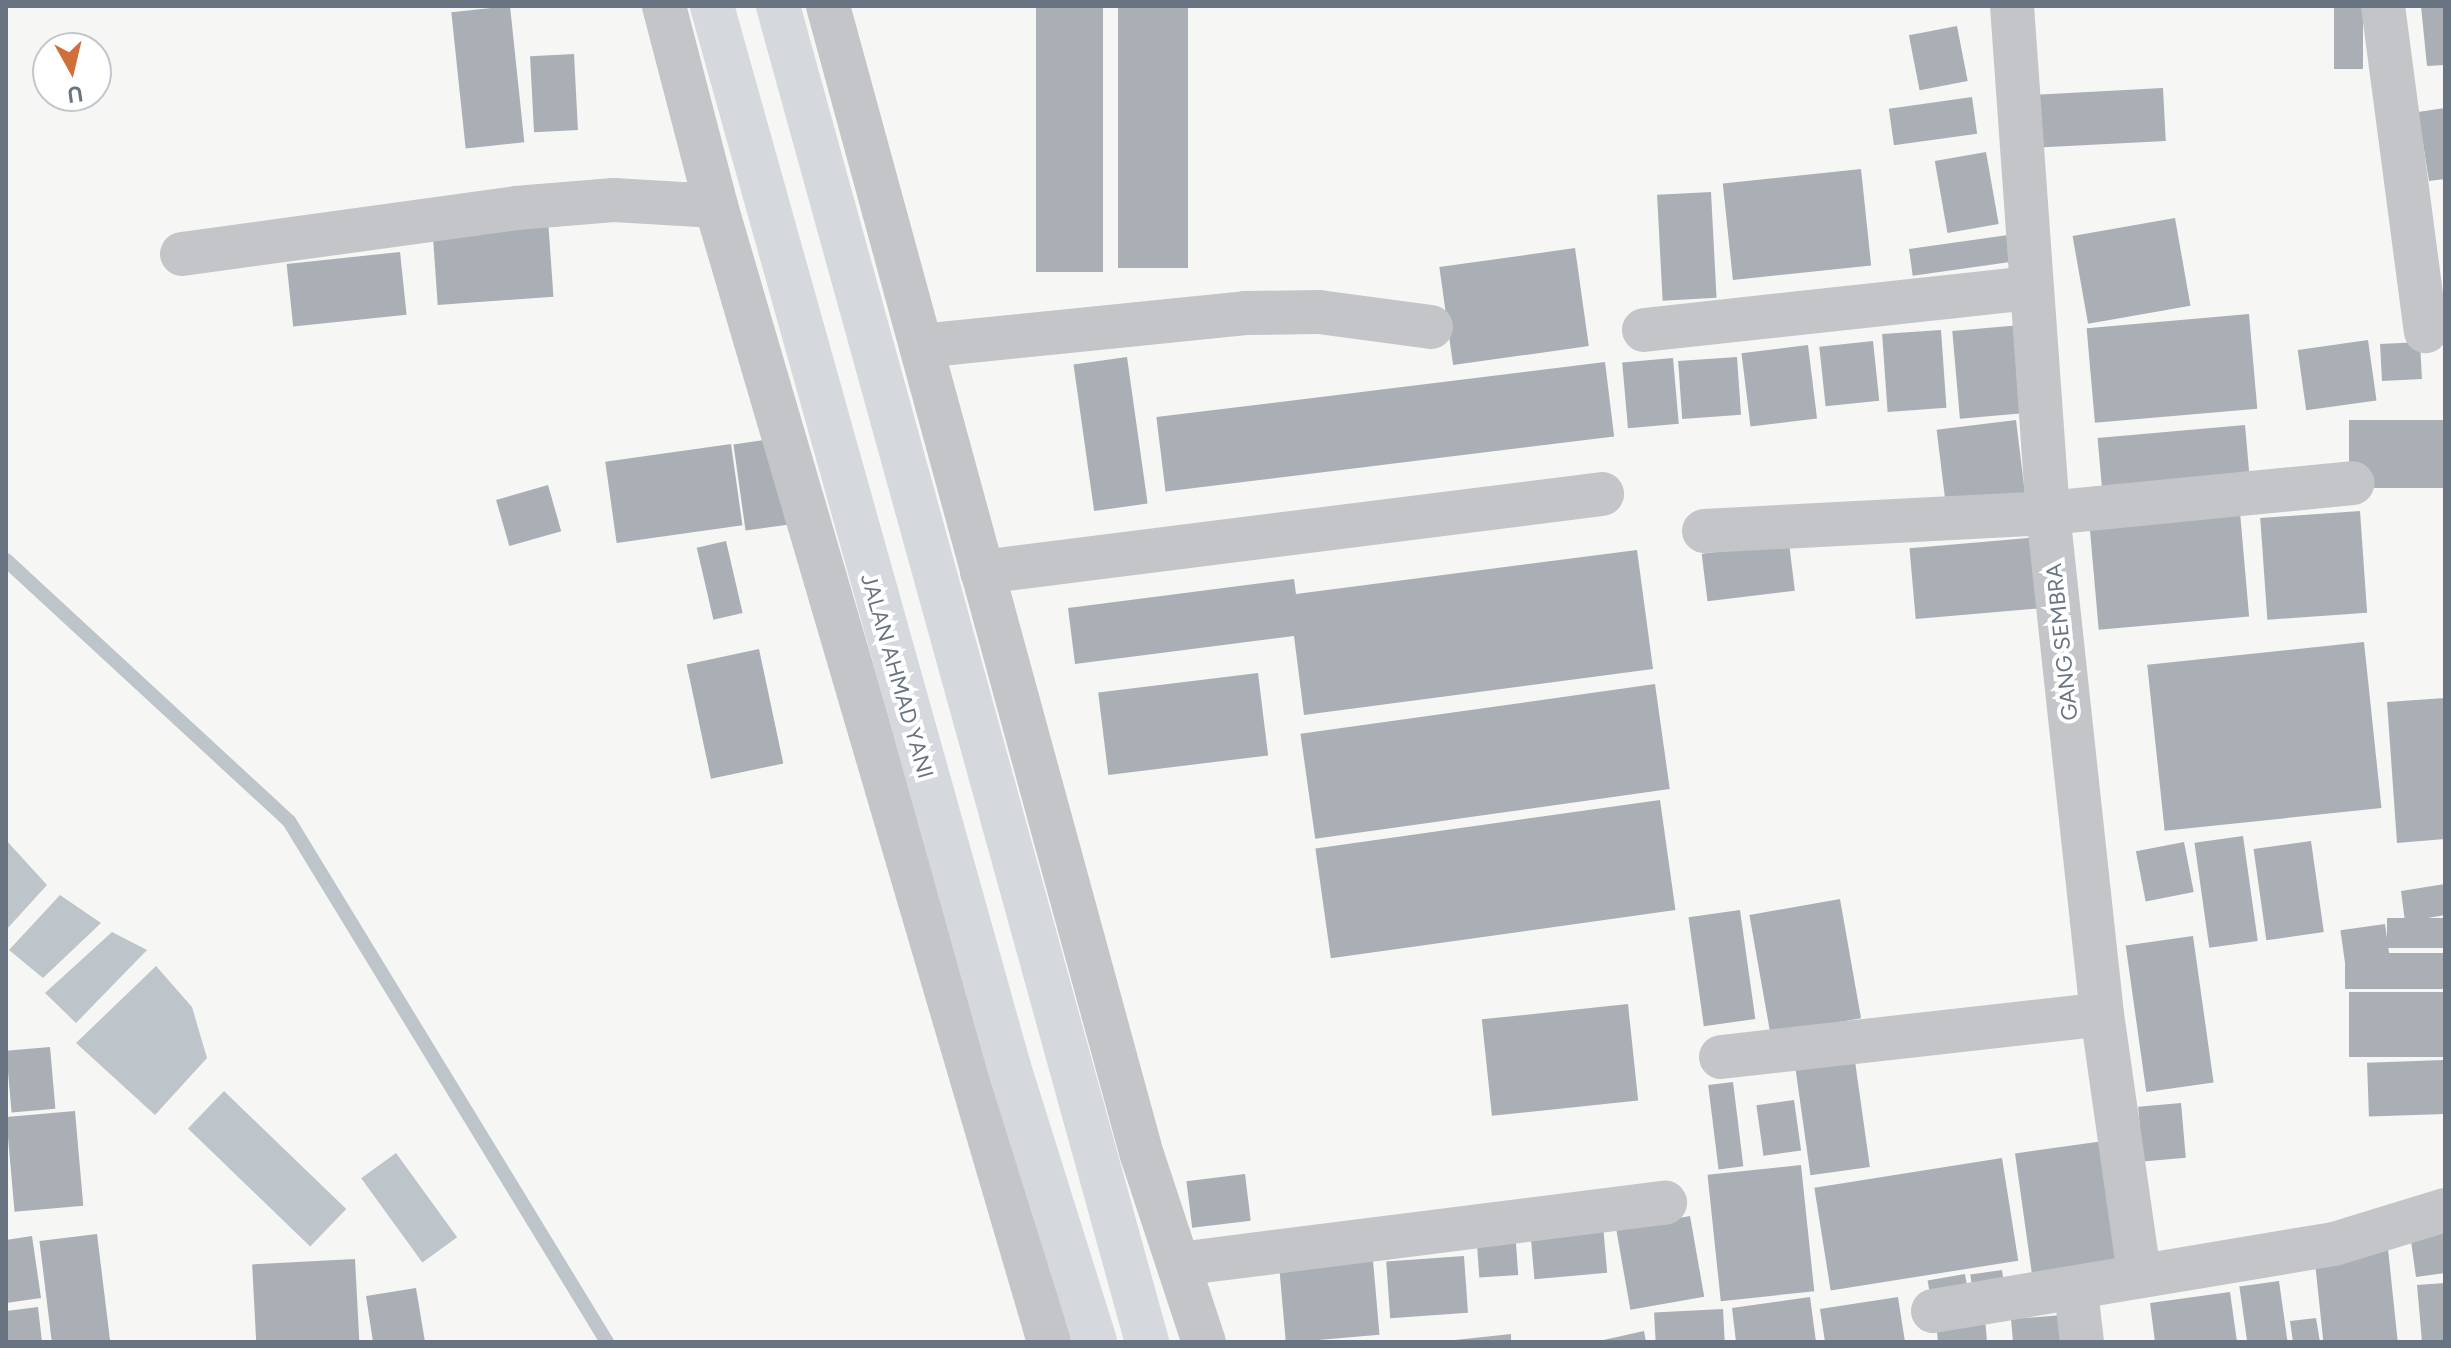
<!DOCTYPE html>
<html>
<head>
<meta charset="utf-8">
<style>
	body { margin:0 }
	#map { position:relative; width:2451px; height:1348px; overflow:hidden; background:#f6f7f4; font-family:Figtree,sans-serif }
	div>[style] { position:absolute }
	.water>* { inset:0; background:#bdc4ca; transform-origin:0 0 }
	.stream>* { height:14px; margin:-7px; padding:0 7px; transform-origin:7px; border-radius:7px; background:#bdc4ca }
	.building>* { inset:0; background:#a9afb5; transform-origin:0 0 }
	.minor>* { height:44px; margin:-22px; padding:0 22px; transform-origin:22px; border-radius:22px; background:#c3c5c9 }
	.highway>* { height:44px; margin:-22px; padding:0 22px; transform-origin:22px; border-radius:22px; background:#d5d8dc }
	span { translate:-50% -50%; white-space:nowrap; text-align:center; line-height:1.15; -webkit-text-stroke:8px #fff; paint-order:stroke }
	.street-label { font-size:22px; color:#697482 }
	.frame { position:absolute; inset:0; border:8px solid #697482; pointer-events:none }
	.north { position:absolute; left:32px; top:32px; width:80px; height:80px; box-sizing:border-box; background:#fff; border:2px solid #c3c7cd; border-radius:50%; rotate:172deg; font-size:22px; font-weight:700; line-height:32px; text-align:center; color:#697482 }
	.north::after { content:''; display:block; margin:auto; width:28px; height:36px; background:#d06f3a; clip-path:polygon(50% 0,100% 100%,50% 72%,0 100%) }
</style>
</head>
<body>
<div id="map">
	<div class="water">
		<div style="clip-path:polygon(6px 840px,47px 885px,6px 930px)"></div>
		<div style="clip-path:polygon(60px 895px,101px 923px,43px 978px,9px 950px)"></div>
		<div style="clip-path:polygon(112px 932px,147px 950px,76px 1023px,45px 993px)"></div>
		<div style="clip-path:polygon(156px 966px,192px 1007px,207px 1058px,155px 1115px,76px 1043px)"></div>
		<div style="left:224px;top:1091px;width:170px;height:52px;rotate:44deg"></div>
		<div style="left:396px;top:1153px;width:104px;height:43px;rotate:54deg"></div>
	</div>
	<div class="stream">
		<div style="left:6px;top:560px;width:385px;rotate:42.7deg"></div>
		<div style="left:289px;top:821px;width:610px;rotate:58.6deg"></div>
	</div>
	<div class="building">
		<div style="left:510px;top:6px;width:137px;height:59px;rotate:84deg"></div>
		<div style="left:1036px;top:6px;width:67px;height:266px"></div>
		<div style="left:1118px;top:6px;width:70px;height:262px"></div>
		<div style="left:2334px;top:6px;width:29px;height:63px"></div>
		<div style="clip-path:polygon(2421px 6px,2445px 6px,2445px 65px,2427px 66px)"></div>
		<div style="left:1957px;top:26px;width:56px;height:49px;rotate:79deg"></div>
		<div style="left:574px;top:54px;width:76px;height:44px;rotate:87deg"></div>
		<div style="left:2163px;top:88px;width:53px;height:127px;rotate:87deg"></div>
		<div style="left:1972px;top:97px;width:37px;height:84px;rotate:82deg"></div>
		<div style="clip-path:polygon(2445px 108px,2445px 179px,2429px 181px,2418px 112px)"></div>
		<div style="left:1986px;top:152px;width:73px;height:52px;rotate:80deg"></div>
		<div style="left:1861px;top:169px;width:97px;height:139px;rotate:84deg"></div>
		<div style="left:1711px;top:192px;width:106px;height:54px;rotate:87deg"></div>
		<div style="left:2175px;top:218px;width:89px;height:104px;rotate:80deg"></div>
		<div style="left:548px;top:219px;width:78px;height:116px;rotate:86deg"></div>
		<div style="left:2008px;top:235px;width:27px;height:100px;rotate:82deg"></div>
		<div style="left:1575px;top:248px;width:99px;height:137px;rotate:82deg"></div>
		<div style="left:400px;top:252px;width:63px;height:114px;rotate:84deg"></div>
		<div style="left:2249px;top:314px;width:95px;height:163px;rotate:85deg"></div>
		<div style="left:2021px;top:325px;width:88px;height:69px;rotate:85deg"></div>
		<div style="left:1941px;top:330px;width:78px;height:59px;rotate:86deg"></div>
		<div style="left:2368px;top:340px;width:61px;height:71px;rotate:82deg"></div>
		<div style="left:1873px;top:341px;width:60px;height:54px;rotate:84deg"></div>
		<div style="left:2420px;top:342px;width:37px;height:40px;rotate:87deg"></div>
		<div style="left:1808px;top:345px;width:74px;height:67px;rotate:83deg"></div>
		<div style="left:1127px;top:357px;width:148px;height:54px;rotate:82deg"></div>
		<div style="left:1737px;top:357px;width:58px;height:59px;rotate:86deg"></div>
		<div style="left:1673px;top:358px;width:66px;height:51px;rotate:85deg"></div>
		<div style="left:1605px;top:362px;width:75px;height:452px;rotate:83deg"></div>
		<div style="left:2016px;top:420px;width:79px;height:80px;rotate:83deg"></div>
		<div style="left:2445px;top:420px;width:68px;height:96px;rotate:90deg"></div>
		<div style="left:2245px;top:425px;width:58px;height:148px;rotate:85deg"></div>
		<div style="left:779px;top:438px;width:87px;height:46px;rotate:82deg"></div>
		<div style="left:731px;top:444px;width:82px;height:127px;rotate:82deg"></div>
		<div style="left:548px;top:485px;width:48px;height:54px;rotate:74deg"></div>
		<div style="left:2239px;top:501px;width:116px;height:151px;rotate:85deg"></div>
		<div style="left:2360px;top:511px;width:102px;height:100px;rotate:86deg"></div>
		<div style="left:2039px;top:537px;width:71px;height:130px;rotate:85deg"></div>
		<div style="left:726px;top:541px;width:74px;height:30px;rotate:77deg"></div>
		<div style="left:1789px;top:543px;width:48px;height:88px;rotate:83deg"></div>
		<div style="clip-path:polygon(1637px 550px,1653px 669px,1304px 715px,1294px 636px,1075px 664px,1068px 608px,1294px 579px,1296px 594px)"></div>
		<div style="left:2364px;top:642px;width:167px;height:218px;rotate:84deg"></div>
		<div style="left:759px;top:649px;width:117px;height:74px;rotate:78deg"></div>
		<div style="left:1258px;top:673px;width:83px;height:161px;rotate:83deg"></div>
		<div style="left:1655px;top:684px;width:106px;height:358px;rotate:82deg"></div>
		<div style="clip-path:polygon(2445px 698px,2445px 839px,2397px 843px,2387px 702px)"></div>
		<div style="left:1660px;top:800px;width:111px;height:348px;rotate:82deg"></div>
		<div style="left:2243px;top:836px;width:106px;height:49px;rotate:82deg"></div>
		<div style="left:2311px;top:841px;width:92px;height:58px;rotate:82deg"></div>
		<div style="left:2184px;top:842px;width:51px;height:49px;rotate:79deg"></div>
		<div style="clip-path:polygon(2445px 884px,2445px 915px,2405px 922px,2401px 891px)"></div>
		<div style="left:1840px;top:899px;width:121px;height:92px;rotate:80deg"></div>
		<div style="left:1740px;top:910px;width:110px;height:52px;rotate:82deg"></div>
		<div style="left:2445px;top:918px;width:30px;height:58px;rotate:90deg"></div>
		<div style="left:2385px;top:924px;width:34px;height:45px;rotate:82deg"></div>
		<div style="left:2193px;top:936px;width:148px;height:68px;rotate:82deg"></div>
		<div style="left:2445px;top:953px;width:36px;height:100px;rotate:90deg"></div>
		<div style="left:2445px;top:992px;width:65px;height:96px;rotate:90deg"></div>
		<div style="left:1628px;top:1004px;width:97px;height:147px;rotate:84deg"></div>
		<div style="left:50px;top:1047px;width:62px;height:44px;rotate:85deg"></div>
		<div style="left:1854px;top:1054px;width:114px;height:60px;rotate:82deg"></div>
		<div style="left:2443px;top:1060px;width:54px;height:76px;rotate:88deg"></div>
		<div style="left:1733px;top:1082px;width:85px;height:25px;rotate:83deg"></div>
		<div style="left:1794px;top:1100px;width:51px;height:38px;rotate:82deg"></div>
		<div style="left:2181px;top:1103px;width:55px;height:43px;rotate:85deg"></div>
		<div style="left:75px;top:1111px;width:95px;height:69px;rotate:85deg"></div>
		<div style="left:2118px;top:1139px;width:130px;height:104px;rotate:82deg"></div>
		<div style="left:2002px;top:1158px;width:104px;height:190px;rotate:81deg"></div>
		<div style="left:1801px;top:1165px;width:127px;height:94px;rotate:84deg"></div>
		<div style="left:1245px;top:1174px;width:47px;height:59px;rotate:83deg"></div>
		<div style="left:1690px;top:1216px;width:82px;height:75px;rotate:80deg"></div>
		<div style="left:1603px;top:1225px;width:48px;height:73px;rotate:85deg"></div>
		<div style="left:1515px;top:1229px;width:46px;height:39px;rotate:86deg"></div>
		<div style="clip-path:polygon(2445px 1229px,2445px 1273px,2416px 1277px,2410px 1234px)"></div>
		<div style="left:97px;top:1234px;width:109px;height:58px;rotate:83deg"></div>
		<div style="clip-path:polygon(32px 1236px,41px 1298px,6px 1303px,6px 1240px)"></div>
		<div style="left:1372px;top:1249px;width:86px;height:94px;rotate:85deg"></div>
		<div style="left:2388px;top:1249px;width:94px;height:74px;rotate:84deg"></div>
		<div style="left:1464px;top:1256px;width:57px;height:78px;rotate:86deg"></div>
		<div style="left:355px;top:1259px;width:83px;height:103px;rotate:87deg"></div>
		<div style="left:2002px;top:1270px;width:22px;height:32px;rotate:82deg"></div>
		<div style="left:1965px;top:1274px;width:23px;height:38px;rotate:80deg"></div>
		<div style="left:2279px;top:1281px;width:62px;height:40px;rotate:82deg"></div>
		<div style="clip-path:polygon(2445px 1283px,2445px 1342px,2422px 1342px,2417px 1285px)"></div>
		<div style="clip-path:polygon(416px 1288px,425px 1342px,373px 1342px,366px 1296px)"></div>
		<div style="clip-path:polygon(2230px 1292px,2237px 1342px,2155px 1342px,2150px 1303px)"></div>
		<div style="clip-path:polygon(1810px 1297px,1816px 1342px,1736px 1342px,1732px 1308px)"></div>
		<div style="clip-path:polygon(1898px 1297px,1905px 1342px,1825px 1342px,1820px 1309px)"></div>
		<div style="clip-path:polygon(38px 1307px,42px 1342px,6px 1342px,6px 1311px)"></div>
		<div style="left:1723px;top:1309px;width:33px;height:69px;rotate:87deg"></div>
		<div style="clip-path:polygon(2063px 1315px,2065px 1342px,2013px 1342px,2011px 1319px)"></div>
		<div style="clip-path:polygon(1985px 1317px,1987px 1342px,1938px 1342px,1936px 1321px)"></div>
		<div style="clip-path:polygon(2316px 1318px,2320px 1342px,2293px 1342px,2290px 1321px)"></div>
		<div style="clip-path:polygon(1644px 1331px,1646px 1342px,1599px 1342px,1599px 1341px)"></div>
		<div style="clip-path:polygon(1511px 1334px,1511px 1342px,1455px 1342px,1455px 1340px)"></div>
	</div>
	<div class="minor">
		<div style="left:664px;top:6px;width:207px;rotate:75.4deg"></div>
		<div style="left:716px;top:206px;width:1184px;rotate:73.66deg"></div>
		<div style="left:828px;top:6px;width:1191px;rotate:74.72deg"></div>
		<div style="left:1142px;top:1155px;width:197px;rotate:71.7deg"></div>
		<div style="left:2012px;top:6px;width:508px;rotate:85.94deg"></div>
		<div style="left:2048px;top:513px;width:504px;rotate:83.85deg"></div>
		<div style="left:2102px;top:1014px;width:264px;rotate:81.9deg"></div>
		<div style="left:2383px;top:6px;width:328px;rotate:82.5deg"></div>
		<div style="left:182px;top:254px;width:337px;rotate:-7.8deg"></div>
		<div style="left:516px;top:208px;width:98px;rotate:-4.7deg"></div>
		<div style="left:614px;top:200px;width:102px;rotate:3.4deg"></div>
		<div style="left:1644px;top:330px;width:387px;rotate:-6.2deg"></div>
		<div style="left:921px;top:346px;width:326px;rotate:-5.8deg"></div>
		<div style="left:1245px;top:313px;width:74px;rotate:-0.8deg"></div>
		<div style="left:1319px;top:312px;width:113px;rotate:7.6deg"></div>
		<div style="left:1704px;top:531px;width:344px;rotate:-3deg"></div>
		<div style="left:2048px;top:513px;width:306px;rotate:-5.6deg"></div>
		<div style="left:982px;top:572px;width:625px;rotate:-7.17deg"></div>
		<div style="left:1721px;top:1057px;width:383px;rotate:-6.4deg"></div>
		<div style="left:1179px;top:1264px;width:490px;rotate:-7.2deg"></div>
		<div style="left:2076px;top:1291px;width:51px;rotate:83.3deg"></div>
		<div style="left:1933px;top:1311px;width:407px;rotate:-9.5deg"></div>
		<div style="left:2334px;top:1244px;width:116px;rotate:-17deg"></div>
	</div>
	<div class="highway">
		<div style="left:712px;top:6px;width:1102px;rotate:74.36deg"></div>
		<div style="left:1009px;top:1067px;width:288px;rotate:72.6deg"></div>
		<div style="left:778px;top:6px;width:1386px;rotate:74.56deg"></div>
	</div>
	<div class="street-label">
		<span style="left:2062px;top:642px;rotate:-96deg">GANG SEMBRA</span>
		<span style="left:897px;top:676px;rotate:74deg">JALAN AHMAD YANI</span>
	</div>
	<div class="frame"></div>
	<div class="north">U</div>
</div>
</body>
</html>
